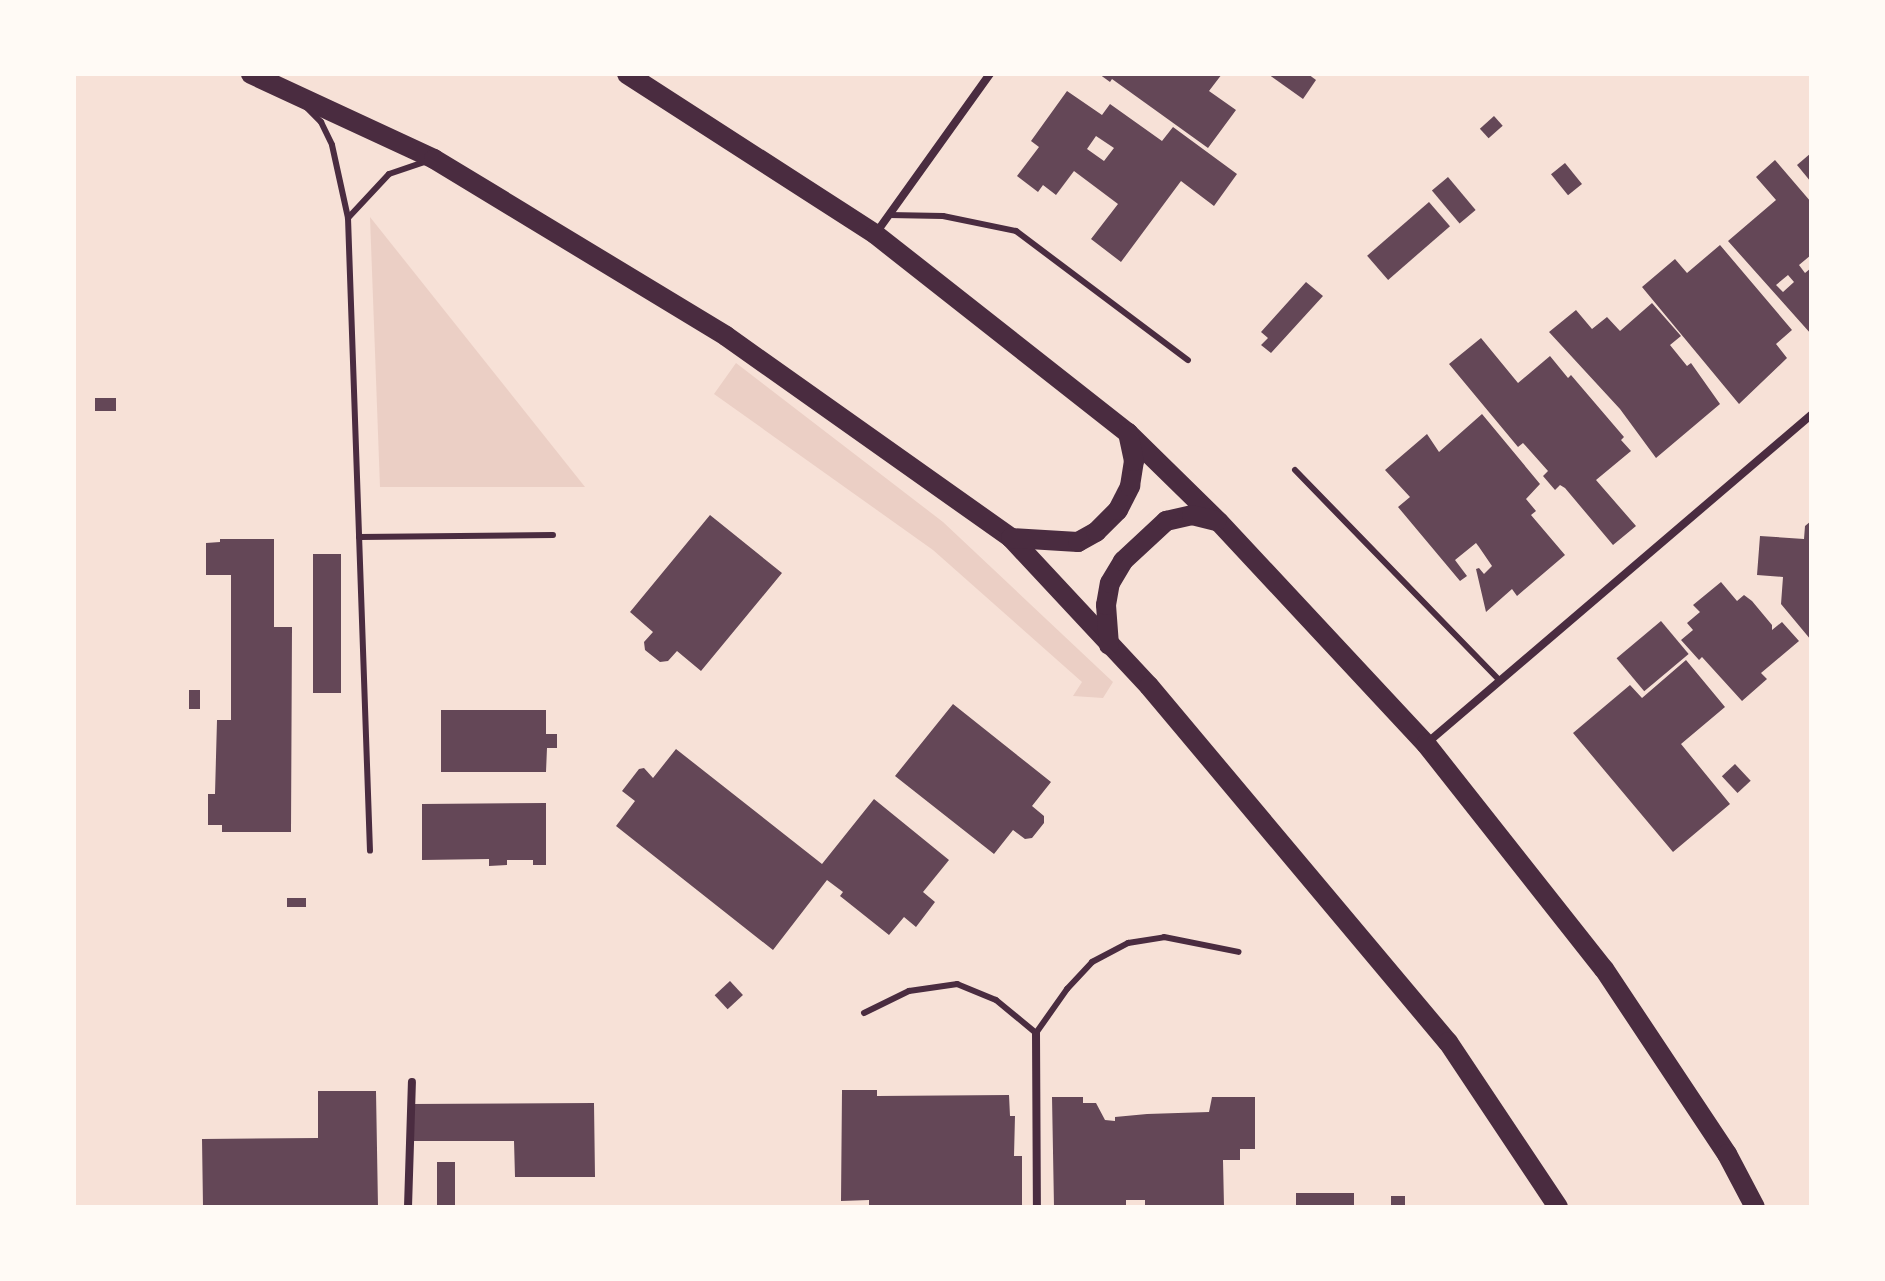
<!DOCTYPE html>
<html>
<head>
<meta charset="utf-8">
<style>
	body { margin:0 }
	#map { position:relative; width:1885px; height:1281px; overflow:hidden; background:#f7e1d7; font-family:Jost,sans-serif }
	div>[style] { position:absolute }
	.green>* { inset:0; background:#ebcfc5 }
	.building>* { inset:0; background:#644757; transform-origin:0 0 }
	.service>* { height:6px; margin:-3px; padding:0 3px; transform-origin:3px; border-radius:3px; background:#4a2c40 }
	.minor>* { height:8px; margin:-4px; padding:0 4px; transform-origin:4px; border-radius:4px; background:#4a2c40 }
	.primary>* { height:20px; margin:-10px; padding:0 10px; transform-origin:10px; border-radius:10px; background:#4a2c40 }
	span { translate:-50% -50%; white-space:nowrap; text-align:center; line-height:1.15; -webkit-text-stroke:6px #fffaf5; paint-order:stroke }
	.frame { position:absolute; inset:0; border:76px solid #fffaf5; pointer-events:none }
</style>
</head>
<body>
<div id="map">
	<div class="green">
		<div style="clip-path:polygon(370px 217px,585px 487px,380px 487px)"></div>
		<div style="clip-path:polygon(736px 363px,943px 522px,1113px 682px,1103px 698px,1073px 696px,1082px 682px,933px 550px,714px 394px)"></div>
	</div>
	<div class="building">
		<div style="clip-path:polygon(1099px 74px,1222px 74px,1209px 91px,1236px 110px,1208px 148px,1112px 79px,1110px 82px)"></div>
		<div style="clip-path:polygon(1268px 74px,1308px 74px,1316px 80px,1303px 99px)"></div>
		<div style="clip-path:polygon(evenodd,1067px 91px,1102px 115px,1110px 104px,1162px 141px,1173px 127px,1237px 174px,1214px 206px,1181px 181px,1121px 262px,1091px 239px,1118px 204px,1074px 171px,1056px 195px,1043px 185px,1038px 192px,1017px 176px,1039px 147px,1031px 141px,1067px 91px,1096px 136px,1114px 148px,1104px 161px,1087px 149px,1096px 136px)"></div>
		<div style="left:1494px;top:116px;width:13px;height:19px;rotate:48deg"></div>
		<div style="clip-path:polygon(1811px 153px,1811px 182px,1797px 165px)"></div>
		<div style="clip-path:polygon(evenodd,1775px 160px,1811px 202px,1811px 255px,1799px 265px,1805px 273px,1811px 268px,1811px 334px,1728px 241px,1776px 200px,1756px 177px,1775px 160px,1788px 275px,1794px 282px,1783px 292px,1776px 285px,1788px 275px)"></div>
		<div style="left:1565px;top:163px;width:27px;height:18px;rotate:51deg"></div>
		<div style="left:1448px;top:177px;width:43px;height:21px;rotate:50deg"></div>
		<div style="left:1429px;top:202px;width:32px;height:82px;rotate:49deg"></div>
		<div style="clip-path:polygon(1720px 245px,1792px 330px,1776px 344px,1787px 358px,1739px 404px,1642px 287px,1675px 259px,1687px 273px)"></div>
		<div style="clip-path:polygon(1306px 282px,1323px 296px,1271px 353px,1261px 345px,1268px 338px,1261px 332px)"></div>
		<div style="clip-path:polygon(1652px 303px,1681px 336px,1670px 345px,1687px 366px,1691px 363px,1720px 404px,1656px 458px,1620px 409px,1549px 332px,1576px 310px,1592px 329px,1607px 317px,1620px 331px)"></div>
		<div style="clip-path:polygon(1481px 338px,1518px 383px,1550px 356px,1568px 378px,1571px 375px,1624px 437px,1621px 440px,1631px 451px,1596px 480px,1636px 526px,1613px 545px,1565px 488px,1560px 485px,1555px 490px,1543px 476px,1548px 471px,1523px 443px,1518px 447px,1449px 364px)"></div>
		<div style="left:95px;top:398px;width:21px;height:13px"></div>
		<div style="clip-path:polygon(1482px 414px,1540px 484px,1526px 499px,1536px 511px,1531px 515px,1565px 555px,1517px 596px,1512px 589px,1486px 612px,1476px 569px,1479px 568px,1484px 574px,1492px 566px,1479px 547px,1476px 543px,1455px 560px,1467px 576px,1460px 581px,1398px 507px,1410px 497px,1385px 470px,1427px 434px,1439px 452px)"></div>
		<div style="clip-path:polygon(710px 515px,782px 573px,701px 671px,677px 651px,668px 661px,660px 662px,645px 650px,644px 642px,653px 632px,630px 612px)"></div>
		<div style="clip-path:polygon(1811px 521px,1811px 640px,1781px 604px,1783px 577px,1757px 575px,1760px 536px,1804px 539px,1805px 526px)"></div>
		<div style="clip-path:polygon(220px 539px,274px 539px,274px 627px,292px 627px,291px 832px,222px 832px,222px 825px,208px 825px,208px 794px,215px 794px,217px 720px,231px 720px,231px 575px,206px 575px,206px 543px,220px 542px)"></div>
		<div style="left:313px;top:554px;width:28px;height:139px"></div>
		<div style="clip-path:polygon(1721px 582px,1737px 601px,1744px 595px,1752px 601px,1772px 625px,1772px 630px,1782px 622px,1799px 641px,1761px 673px,1767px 679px,1742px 701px,1702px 657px,1699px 660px,1681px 640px,1693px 630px,1687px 623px,1700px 612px,1693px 605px)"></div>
		<div style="left:1661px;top:621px;width:43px;height:58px;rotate:50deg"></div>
		<div style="clip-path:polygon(1686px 660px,1725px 707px,1681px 744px,1730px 804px,1673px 852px,1573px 733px,1630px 685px,1642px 698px)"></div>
		<div style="left:189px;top:690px;width:11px;height:19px"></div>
		<div style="clip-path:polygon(953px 704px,1051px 782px,1032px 806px,1044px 816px,1044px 823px,1032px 838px,1025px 839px,1013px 830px,994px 854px,895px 776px)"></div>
		<div style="clip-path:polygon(441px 710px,546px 710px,546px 734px,557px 734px,557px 748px,547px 748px,546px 772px,441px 772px)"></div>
		<div style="clip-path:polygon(676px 749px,822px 864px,874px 799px,949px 860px,923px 892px,935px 902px,916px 927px,904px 917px,889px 935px,840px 896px,843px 892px,827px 880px,773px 950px,616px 826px,635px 801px,622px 791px,639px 769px,644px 768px,653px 778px)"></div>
		<div style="left:1735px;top:764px;width:23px;height:18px;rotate:47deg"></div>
		<div style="clip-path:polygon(546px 803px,546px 865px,533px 865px,533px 860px,507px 860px,507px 865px,489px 866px,489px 859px,422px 860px,422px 804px)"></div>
		<div style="left:287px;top:898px;width:19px;height:9px"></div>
		<div style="left:730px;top:981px;width:19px;height:21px;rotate:47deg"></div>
		<div style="clip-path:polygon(842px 1090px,877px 1090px,877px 1096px,1009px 1095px,1010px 1116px,1015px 1116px,1014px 1156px,1022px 1156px,1022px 1207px,869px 1207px,869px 1200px,841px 1201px)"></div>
		<div style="clip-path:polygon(318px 1091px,376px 1091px,378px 1207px,203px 1207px,202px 1139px,318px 1138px)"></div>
		<div style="clip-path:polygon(1052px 1097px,1083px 1097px,1083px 1103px,1096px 1103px,1105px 1120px,1115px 1121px,1115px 1117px,1147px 1114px,1209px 1112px,1212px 1097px,1255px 1097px,1255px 1149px,1240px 1149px,1240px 1160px,1223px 1160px,1224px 1206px,1145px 1205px,1145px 1200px,1126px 1200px,1126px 1207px,1054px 1207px)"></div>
		<div style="clip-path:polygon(594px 1103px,595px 1177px,515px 1177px,514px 1141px,411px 1141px,411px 1104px)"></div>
		<div style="left:437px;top:1162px;width:18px;height:45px"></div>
		<div style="left:1296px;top:1193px;width:58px;height:14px"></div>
		<div style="left:1391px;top:1196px;width:14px;height:11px"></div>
	</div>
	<div class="service">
		<div style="left:307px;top:108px;width:20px;rotate:45deg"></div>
		<div style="left:321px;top:122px;width:25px;rotate:64deg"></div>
		<div style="left:332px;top:145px;width:75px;rotate:77.6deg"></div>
		<div style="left:348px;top:218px;width:633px;rotate:88.01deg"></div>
		<div style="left:889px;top:215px;width:54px;rotate:1.1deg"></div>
		<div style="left:943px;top:216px;width:75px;rotate:11.6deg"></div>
		<div style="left:1016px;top:231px;width:215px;rotate:36.9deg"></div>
		<div style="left:348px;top:218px;width:60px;rotate:-47deg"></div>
		<div style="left:389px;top:174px;width:40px;rotate:-18.9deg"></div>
		<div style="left:1295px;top:470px;width:294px;rotate:45.8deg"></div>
		<div style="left:359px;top:537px;width:194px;rotate:-0.6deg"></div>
		<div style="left:864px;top:1013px;width:50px;rotate:-26.1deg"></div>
		<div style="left:909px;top:991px;width:49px;rotate:-8.3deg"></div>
		<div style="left:957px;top:984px;width:42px;rotate:22.3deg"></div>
		<div style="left:996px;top:1000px;width:52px;rotate:39.5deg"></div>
		<div style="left:1036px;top:1033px;width:54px;rotate:-54.8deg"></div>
		<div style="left:1067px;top:989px;width:37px;rotate:-47deg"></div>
		<div style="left:1092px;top:962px;width:41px;rotate:-27.8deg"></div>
		<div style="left:1128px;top:943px;width:36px;rotate:-9deg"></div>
		<div style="left:1164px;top:937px;width:76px;rotate:11.3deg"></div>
	</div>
	<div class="minor">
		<div style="left:876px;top:233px;width:196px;rotate:-54.4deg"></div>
		<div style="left:1427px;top:743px;width:505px;rotate:-40.5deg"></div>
		<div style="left:1036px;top:1033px;width:174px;rotate:89.7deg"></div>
		<div style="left:408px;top:1207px;width:125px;rotate:-88.2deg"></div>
	</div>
	<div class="primary">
		<div style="left:251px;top:74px;width:202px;rotate:24.9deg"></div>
		<div style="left:434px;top:159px;width:341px;rotate:31.2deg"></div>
		<div style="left:726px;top:336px;width:349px;rotate:35.3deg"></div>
		<div style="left:1011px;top:538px;width:202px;rotate:47deg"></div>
		<div style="left:1149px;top:686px;width:465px;rotate:50deg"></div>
		<div style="left:1448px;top:1042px;width:198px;rotate:56.3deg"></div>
		<div style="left:627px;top:74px;width:295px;rotate:32.8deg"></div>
		<div style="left:875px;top:234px;width:322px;rotate:38.2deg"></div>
		<div style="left:1128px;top:433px;width:127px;rotate:44.4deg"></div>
		<div style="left:1219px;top:522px;width:304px;rotate:47deg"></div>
		<div style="left:1426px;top:744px;width:287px;rotate:51.7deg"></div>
		<div style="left:1604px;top:969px;width:222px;rotate:56.4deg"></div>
		<div style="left:1727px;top:1154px;width:60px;rotate:62.2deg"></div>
		<div style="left:1011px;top:538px;width:67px;rotate:3.4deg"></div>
		<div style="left:1078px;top:542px;width:21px;rotate:-29deg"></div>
		<div style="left:1096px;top:532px;width:31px;rotate:-45deg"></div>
		<div style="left:1118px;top:510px;width:27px;rotate:-63deg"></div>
		<div style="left:1130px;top:486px;width:25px;rotate:-81deg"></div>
		<div style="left:1134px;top:461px;width:29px;rotate:-102deg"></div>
		<div style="left:1109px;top:645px;width:40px;rotate:-94.3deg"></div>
		<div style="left:1106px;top:605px;width:22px;rotate:-80deg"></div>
		<div style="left:1110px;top:583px;width:26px;rotate:-59deg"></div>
		<div style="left:1123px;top:561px;width:59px;rotate:-42.9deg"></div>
		<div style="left:1166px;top:521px;width:27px;rotate:-13deg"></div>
		<div style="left:1192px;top:515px;width:25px;rotate:14deg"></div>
	</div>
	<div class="frame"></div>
</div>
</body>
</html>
